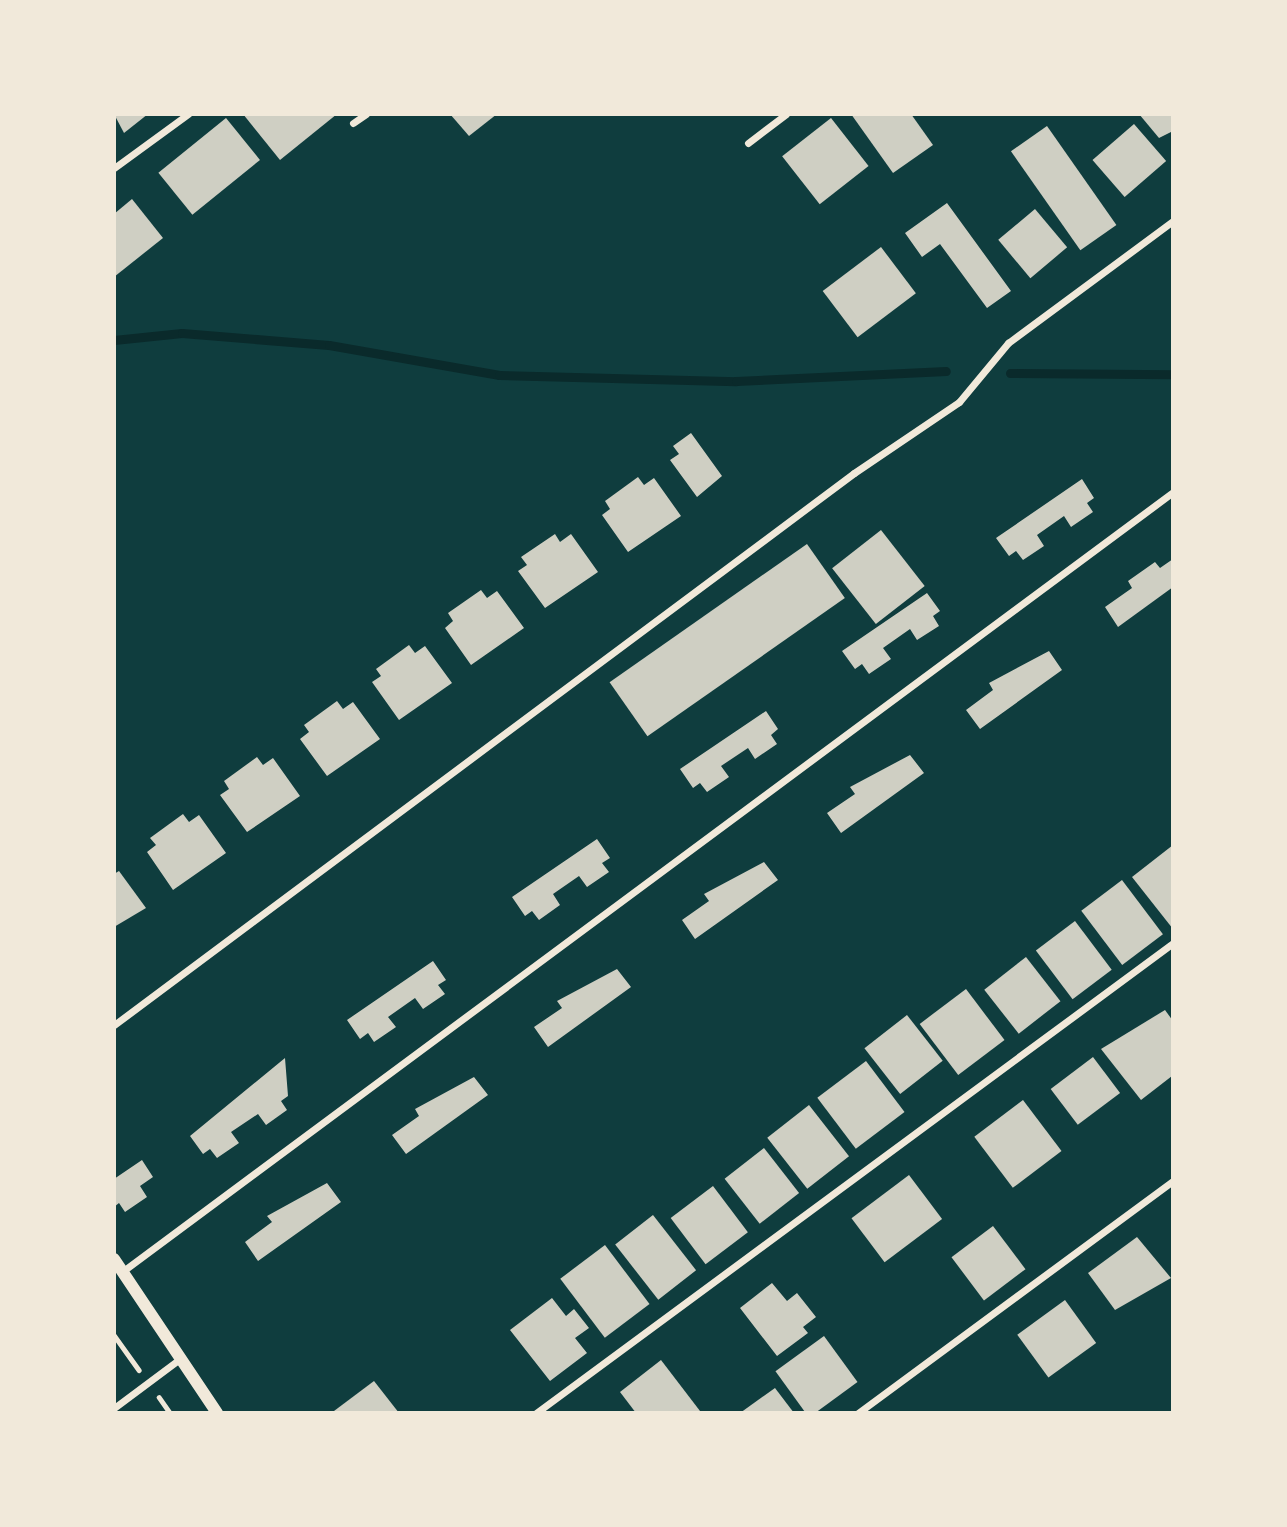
<!DOCTYPE html>
<html>
<head>
<meta charset="utf-8">
<style>
	body { margin:0 }
	#map { position:relative; width:1287px; height:1527px; overflow:hidden; background:#0f3d3e; font-family:"Roboto Serif",serif }
	div>[style] { position:absolute }
	.stream>* { height:9px; margin:-4.5px; padding:0 4.5px; transform-origin:4.5px; border-radius:4.5px; background:#0a2a2b }
	.building>* { inset:0; background:#cfcfc3; transform-origin:0 0 }
	.path>* { height:4.5px; margin:-2.25px; padding:0 2.25px; transform-origin:2.25px; border-radius:2.25px; background:#f1e9da }
	.minor>* { height:7px; margin:-3.5px; padding:0 3.5px; transform-origin:3.5px; border-radius:3.5px; background:#f1e9da }
	.tertiary>* { height:12px; margin:-6px; padding:0 6px; transform-origin:6px; border-radius:6px; background:#f1e9da }
	span { translate:-50% -50%; white-space:nowrap; text-align:center; line-height:1.15; -webkit-text-stroke:6px #f1e9da; paint-order:stroke }
	.frame { position:absolute; inset:0; border:116px solid #f1e9da; pointer-events:none }
</style>
</head>
<body>
<div id="map">
	<div class="stream">
		<div style="left:114px;top:340px;width:68px;rotate:-5.9deg"></div>
		<div style="left:182px;top:333px;width:147px;rotate:4.7deg"></div>
		<div style="left:329px;top:345px;width:173px;rotate:10deg"></div>
		<div style="left:499px;top:375px;width:237px;rotate:1.5deg"></div>
		<div style="left:736px;top:381px;width:210px;rotate:-2.7deg"></div>
		<div style="left:1010px;top:373px;width:163px;rotate:0.4deg"></div>
	</div>
	<div class="building">
		<div style="clip-path:polygon(114px 114px,148px 114px,124px 133px)"></div>
		<div style="clip-path:polygon(243px 114px,337px 114px,280px 160px)"></div>
		<div style="clip-path:polygon(450px 114px,497px 114px,469px 136px)"></div>
		<div style="clip-path:polygon(851px 114px,911px 114px,933px 145px,893px 173px)"></div>
		<div style="clip-path:polygon(1139px 114px,1173px 114px,1173px 131px,1159px 138px)"></div>
		<div style="left:226px;top:118px;width:54px;height:87px;rotate:51deg"></div>
		<div style="left:831px;top:118px;width:61px;height:62px;rotate:52deg"></div>
		<div style="left:1134px;top:124px;width:49px;height:55px;rotate:49deg"></div>
		<div style="left:1047px;top:126px;width:121px;height:44px;rotate:55deg"></div>
		<div style="clip-path:polygon(132px 199px,163px 238px,114px 277px,114px 214px)"></div>
		<div style="clip-path:polygon(947px 203px,1011px 291px,987px 308px,940px 244px,922px 257px,905px 233px)"></div>
		<div style="left:1035px;top:209px;width:50px;height:48px;rotate:50deg"></div>
		<div style="left:881px;top:247px;width:58px;height:73px;rotate:53deg"></div>
		<div style="clip-path:polygon(691px 433px,722px 476px,697px 497px,670px 460px,679px 454px,673px 446px)"></div>
		<div style="clip-path:polygon(638px 477px,644px 485px,654px 478px,681px 516px,628px 552px,602px 515px,610px 509px,605px 501px)"></div>
		<div style="clip-path:polygon(1082px 479px,1094px 498px,1087px 503px,1093px 512px,1071px 527px,1064px 516px,1037px 535px,1044px 546px,1023px 560px,1016px 551px,1009px 556px,996px 538px)"></div>
		<div style="left:881px;top:530px;width:71px;height:62px;rotate:52deg"></div>
		<div style="clip-path:polygon(555px 534px,560px 542px,571px 534px,598px 572px,545px 608px,518px 571px,527px 565px,521px 557px)"></div>
		<div style="left:807px;top:544px;width:66px;height:241px;rotate:55deg"></div>
		<div style="clip-path:polygon(1173px 559px,1173px 587px,1118px 627px,1105px 607px,1132px 588px,1128px 581px,1155px 562px,1160px 568px)"></div>
		<div style="clip-path:polygon(481px 590px,487px 598px,497px 591px,524px 628px,471px 665px,445px 628px,453px 621px,448px 613px)"></div>
		<div style="clip-path:polygon(927px 593px,940px 611px,933px 616px,939px 626px,917px 640px,910px 629px,883px 648px,891px 659px,869px 674px,862px 664px,855px 669px,842px 651px)"></div>
		<div style="clip-path:polygon(409px 645px,415px 653px,425px 646px,452px 683px,399px 720px,372px 682px,381px 676px,376px 669px)"></div>
		<div style="clip-path:polygon(1049px 651px,1062px 670px,980px 729px,966px 710px,993px 690px,989px 683px)"></div>
		<div style="clip-path:polygon(337px 701px,343px 709px,353px 702px,380px 739px,327px 776px,300px 739px,309px 732px,304px 725px)"></div>
		<div style="clip-path:polygon(766px 711px,778px 729px,771px 735px,777px 744px,755px 759px,748px 748px,721px 766px,729px 777px,707px 792px,700px 783px,693px 788px,680px 769px)"></div>
		<div style="clip-path:polygon(910px 755px,924px 773px,841px 833px,827px 813px,855px 794px,850px 787px)"></div>
		<div style="clip-path:polygon(257px 757px,263px 765px,273px 758px,300px 796px,247px 832px,220px 795px,229px 789px,224px 781px)"></div>
		<div style="clip-path:polygon(183px 814px,189px 822px,199px 815px,226px 853px,173px 890px,147px 852px,156px 845px,150px 838px)"></div>
		<div style="clip-path:polygon(597px 839px,610px 858px,602px 863px,609px 872px,587px 887px,579px 876px,553px 894px,560px 905px,539px 920px,532px 911px,525px 916px,512px 897px)"></div>
		<div style="clip-path:polygon(1173px 845px,1173px 929px,1132px 877px)"></div>
		<div style="clip-path:polygon(764px 862px,778px 880px,695px 939px,682px 920px,709px 901px,704px 894px)"></div>
		<div style="clip-path:polygon(119px 871px,146px 908px,114px 927px,114px 874px)"></div>
		<div style="left:1122px;top:880px;width:68px;height:51px;rotate:53deg"></div>
		<div style="left:1075px;top:921px;width:61px;height:49px;rotate:53deg"></div>
		<div style="left:1026px;top:957px;width:56px;height:53px;rotate:52deg"></div>
		<div style="clip-path:polygon(433px 961px,446px 980px,438px 985px,445px 994px,423px 1009px,415px 998px,388px 1017px,396px 1027px,374px 1042px,368px 1033px,360px 1039px,347px 1020px)"></div>
		<div style="clip-path:polygon(617px 969px,631px 987px,548px 1047px,534px 1027px,562px 1008px,557px 1001px)"></div>
		<div style="left:966px;top:989px;width:64px;height:58px;rotate:53deg"></div>
		<div style="clip-path:polygon(1165px 1010px,1173px 1021px,1172px 1076px,1141px 1100px,1101px 1049px)"></div>
		<div style="left:907px;top:1015px;width:58px;height:54px;rotate:52deg"></div>
		<div style="left:1093px;top:1057px;width:45px;height:53px;rotate:53deg"></div>
		<div style="clip-path:polygon(285px 1058px,288px 1096px,281px 1101px,287px 1110px,266px 1125px,258px 1114px,231px 1132px,239px 1143px,217px 1158px,210px 1149px,203px 1154px,190px 1136px)"></div>
		<div style="left:866px;top:1061px;width:64px;height:61px;rotate:53deg"></div>
		<div style="clip-path:polygon(474px 1077px,488px 1095px,406px 1154px,392px 1135px,419px 1116px,415px 1109px)"></div>
		<div style="left:1023px;top:1100px;width:64px;height:61px;rotate:53deg"></div>
		<div style="left:809px;top:1105px;width:65px;height:53px;rotate:52deg"></div>
		<div style="left:764px;top:1148px;width:57px;height:50px;rotate:52deg"></div>
		<div style="clip-path:polygon(142px 1160px,153px 1177px,140px 1186px,147px 1197px,125px 1212px,119px 1203px,114px 1207px,114px 1179px)"></div>
		<div style="left:909px;top:1175px;width:55px;height:72px;rotate:53deg"></div>
		<div style="clip-path:polygon(327px 1183px,341px 1202px,258px 1261px,245px 1242px,272px 1222px,267px 1216px)"></div>
		<div style="left:713px;top:1186px;width:58px;height:53px;rotate:53deg"></div>
		<div style="left:653px;top:1215px;width:70px;height:48px;rotate:52deg"></div>
		<div style="left:993px;top:1226px;width:54px;height:52px;rotate:53deg"></div>
		<div style="clip-path:polygon(1137px 1237px,1171px 1278px,1115px 1310px,1088px 1273px)"></div>
		<div style="left:605px;top:1245px;width:74px;height:56px;rotate:53deg"></div>
		<div style="clip-path:polygon(772px 1283px,787px 1301px,797px 1293px,816px 1317px,803px 1327px,808px 1333px,777px 1356px,740px 1308px)"></div>
		<div style="clip-path:polygon(552px 1298px,566px 1316px,574px 1309px,589px 1328px,575px 1338px,587px 1353px,550px 1381px,510px 1330px)"></div>
		<div style="left:1065px;top:1300px;width:53px;height:59px;rotate:54deg"></div>
		<div style="left:824px;top:1336px;width:57px;height:60px;rotate:54deg"></div>
		<div style="clip-path:polygon(661px 1360px,700px 1411px,698px 1413px,636px 1413px,620px 1392px)"></div>
		<div style="clip-path:polygon(374px 1381px,399px 1413px,336px 1413px,334px 1411px)"></div>
		<div style="clip-path:polygon(775px 1388px,794px 1413px,740px 1413px)"></div>
	</div>
	<div class="path">
		<div style="left:114px;top:1335px;width:43px;rotate:54.5deg"></div>
		<div style="left:159px;top:1397px;width:19px;rotate:55deg"></div>
	</div>
	<div class="minor">
		<div style="left:353px;top:123px;width:16px;rotate:-35deg"></div>
		<div style="left:748px;top:143px;width:48px;rotate:-37.3deg"></div>
		<div style="left:114px;top:168px;width:92px;rotate:-36.1deg"></div>
		<div style="left:114px;top:1025px;width:923px;rotate:-36.72deg"></div>
		<div style="left:854px;top:473px;width:127px;rotate:-34.1deg"></div>
		<div style="left:959px;top:402px;width:77px;rotate:-50.3deg"></div>
		<div style="left:1008px;top:343px;width:205px;rotate:-36.5deg"></div>
		<div style="left:123px;top:1271px;width:1307px;rotate:-36.57deg"></div>
		<div style="left:114px;top:1408px;width:84px;rotate:-36.7deg"></div>
		<div style="left:536px;top:1413px;width:792px;rotate:-36.42deg"></div>
		<div style="left:858px;top:1413px;width:391px;rotate:-36.4deg"></div>
	</div>
	<div class="tertiary">
		<div style="left:114px;top:1259px;width:185px;rotate:56.2deg"></div>
	</div>
	<div class="frame"></div>
</div>
</body>
</html>
